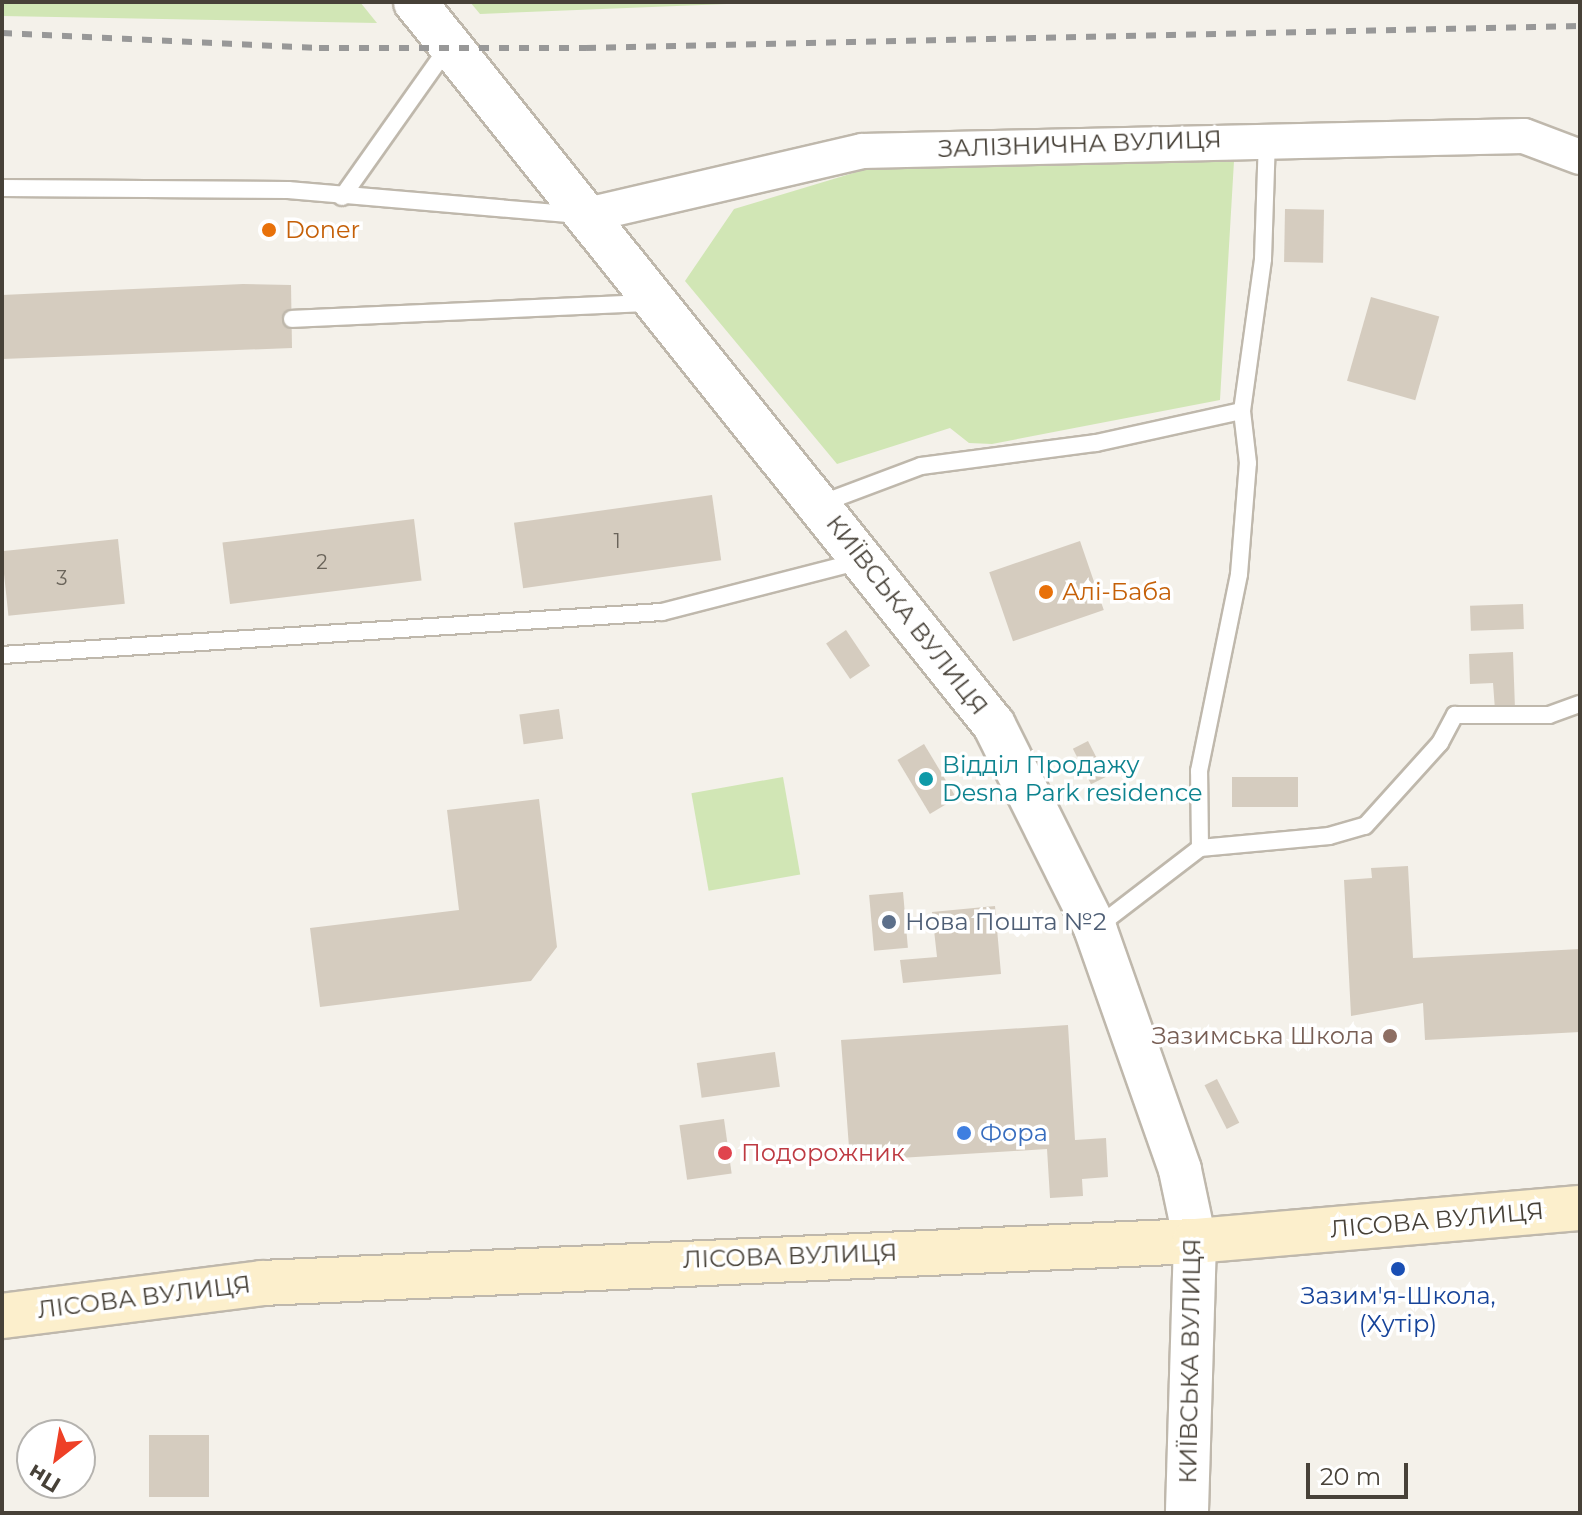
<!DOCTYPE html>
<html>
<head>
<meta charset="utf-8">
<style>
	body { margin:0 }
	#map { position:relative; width:1582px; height:1515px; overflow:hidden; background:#f4f1ea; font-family:Montserrat,sans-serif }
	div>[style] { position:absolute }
	.green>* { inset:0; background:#d1e6b5; transform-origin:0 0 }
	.building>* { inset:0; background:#d5ccbf; transform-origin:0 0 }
	.roads { filter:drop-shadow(2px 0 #bfb8ac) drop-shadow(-2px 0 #bfb8ac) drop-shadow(0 2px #bfb8ac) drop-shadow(0 -2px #bfb8ac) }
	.service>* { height:16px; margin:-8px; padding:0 8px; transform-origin:8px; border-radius:8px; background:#fff }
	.minor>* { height:34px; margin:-17px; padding:0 17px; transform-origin:17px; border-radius:17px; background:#fff }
	.tertiary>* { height:42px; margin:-21px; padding:0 21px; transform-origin:21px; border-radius:21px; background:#fff }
	.secondary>* { height:44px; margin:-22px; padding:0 22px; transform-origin:22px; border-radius:22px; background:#fcefcc }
	.rail>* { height:6px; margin-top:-3px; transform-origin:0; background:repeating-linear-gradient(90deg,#989898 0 10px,transparent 0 20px) }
	.dots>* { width:22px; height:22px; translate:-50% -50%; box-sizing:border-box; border:4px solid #fff; border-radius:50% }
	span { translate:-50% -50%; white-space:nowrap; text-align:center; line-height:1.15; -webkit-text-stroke:7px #fff; paint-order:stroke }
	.number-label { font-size:20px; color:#6a645a }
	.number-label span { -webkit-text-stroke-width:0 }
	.street-label { font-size:24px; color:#474138 }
	.food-label { font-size:24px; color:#c56008 }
	.left { translate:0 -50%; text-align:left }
	.culture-label { font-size:24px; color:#0d838f }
	.service-label { font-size:24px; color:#4e5e75 }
	.education-label { font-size:24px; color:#785e54 }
	.right { translate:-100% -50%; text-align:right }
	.shop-label { font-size:24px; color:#366cbe }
	.health-label { font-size:24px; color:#be3a42 }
	.transit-label { font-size:24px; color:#164399 }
	.frame { position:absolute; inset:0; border:4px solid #474138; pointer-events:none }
	.north { position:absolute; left:16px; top:1419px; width:80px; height:80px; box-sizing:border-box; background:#fff; border:2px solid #b5b3af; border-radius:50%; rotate:211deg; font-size:22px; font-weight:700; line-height:32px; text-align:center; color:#474138 }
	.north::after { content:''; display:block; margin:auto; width:28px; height:36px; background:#ee4026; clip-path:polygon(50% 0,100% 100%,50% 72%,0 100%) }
	.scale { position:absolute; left:1306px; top:1463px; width:102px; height:36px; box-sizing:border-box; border:4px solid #474138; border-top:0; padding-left:10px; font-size:24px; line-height:28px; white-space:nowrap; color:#474138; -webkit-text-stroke:6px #fff; paint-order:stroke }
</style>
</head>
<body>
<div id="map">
	<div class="green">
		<div style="clip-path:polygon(2px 2px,360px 2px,377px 23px,2px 16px)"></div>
		<div style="clip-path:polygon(470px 2px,777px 2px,480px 14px)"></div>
		<div style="clip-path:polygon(1234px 161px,1220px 400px,992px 444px,969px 443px,950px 428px,837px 464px,685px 281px,734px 209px,870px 168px)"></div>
		<div style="left:783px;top:777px;width:99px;height:93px;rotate:80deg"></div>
	</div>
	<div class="building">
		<div style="left:1285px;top:209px;width:39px;height:53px;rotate:1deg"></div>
		<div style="clip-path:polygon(243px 284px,291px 285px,292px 348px,2px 359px,2px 295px)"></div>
		<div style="left:1371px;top:297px;width:71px;height:87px;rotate:16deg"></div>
		<div style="left:712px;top:495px;width:66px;height:200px;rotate:82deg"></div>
		<div style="left:414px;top:519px;width:62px;height:193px;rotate:83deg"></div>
		<div style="left:118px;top:539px;width:65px;height:117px;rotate:84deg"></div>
		<div style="left:1080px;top:541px;width:73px;height:96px;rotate:71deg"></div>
		<div style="left:1523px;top:604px;width:25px;height:53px;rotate:88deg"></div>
		<div style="left:846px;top:630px;width:43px;height:24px;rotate:56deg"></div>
		<div style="clip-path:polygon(1513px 652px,1515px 709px,1495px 710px,1493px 683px,1470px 684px,1469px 654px)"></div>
		<div style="left:559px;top:709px;width:30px;height:40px;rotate:82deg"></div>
		<div style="left:1088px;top:741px;width:40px;height:17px;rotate:63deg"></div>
		<div style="left:924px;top:744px;width:63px;height:31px;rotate:59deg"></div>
		<div style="left:1232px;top:777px;width:66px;height:30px"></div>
		<div style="clip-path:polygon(539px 799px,557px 947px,531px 981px,320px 1007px,310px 928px,459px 910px,447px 810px)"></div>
		<div style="clip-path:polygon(1408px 866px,1413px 958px,1580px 949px,1580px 1032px,1425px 1040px,1423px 1003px,1351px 1016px,1344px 880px,1372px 878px,1371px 868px)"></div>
		<div style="left:903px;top:892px;width:56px;height:34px;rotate:85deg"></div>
		<div style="clip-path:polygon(995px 906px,1001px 974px,903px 983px,900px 960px,937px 957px,932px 912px)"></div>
		<div style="clip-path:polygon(1068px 1025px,1075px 1140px,1106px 1138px,1108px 1177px,1082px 1179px,1083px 1196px,1050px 1198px,1047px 1149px,850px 1161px,841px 1040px)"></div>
		<div style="left:775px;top:1052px;width:35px;height:79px;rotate:82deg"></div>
		<div style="left:1217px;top:1079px;width:49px;height:14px;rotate:63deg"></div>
		<div style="left:724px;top:1119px;width:55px;height:45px;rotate:82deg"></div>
		<div style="left:149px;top:1435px;width:60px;height:62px"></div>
	</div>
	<div class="roads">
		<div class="service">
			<div style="left:2px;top:188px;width:286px;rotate:0.4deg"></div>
			<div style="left:288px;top:190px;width:290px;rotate:4.9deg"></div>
			<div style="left:342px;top:197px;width:185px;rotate:-54.7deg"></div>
			<div style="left:292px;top:319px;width:358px;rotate:-2.6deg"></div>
			<div style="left:820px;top:504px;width:108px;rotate:-20.6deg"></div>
			<div style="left:921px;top:466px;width:177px;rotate:-7.5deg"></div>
			<div style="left:1096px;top:443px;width:149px;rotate:-12.4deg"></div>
			<div style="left:2px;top:655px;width:661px;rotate:-3.73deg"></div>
			<div style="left:662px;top:612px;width:204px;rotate:-14.4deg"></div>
			<div style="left:1200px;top:848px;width:130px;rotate:-5.3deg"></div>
			<div style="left:1329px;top:836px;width:37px;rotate:-16deg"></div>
			<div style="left:1365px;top:826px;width:112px;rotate:-47.9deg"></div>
			<div style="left:1440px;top:743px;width:32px;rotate:-62deg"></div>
			<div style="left:1455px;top:715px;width:94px"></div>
			<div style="left:1549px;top:715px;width:33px;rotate:-20deg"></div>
			<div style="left:1097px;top:927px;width:130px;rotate:-37.5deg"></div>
			<div style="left:1200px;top:848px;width:77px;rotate:-90.7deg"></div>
			<div style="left:1199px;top:771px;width:201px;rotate:-78.5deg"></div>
			<div style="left:1239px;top:574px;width:111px;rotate:-85.4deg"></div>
			<div style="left:1248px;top:463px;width:52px;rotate:-96.6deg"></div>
			<div style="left:1242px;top:411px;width:153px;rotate:-82.1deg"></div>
			<div style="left:1263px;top:259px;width:119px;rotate:-88.1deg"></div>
		</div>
		<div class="minor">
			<div style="left:583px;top:216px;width:286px;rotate:-13.1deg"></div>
			<div style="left:862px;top:151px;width:662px;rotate:-1.3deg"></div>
			<div style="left:1524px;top:136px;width:60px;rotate:20.6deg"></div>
		</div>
		<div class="tertiary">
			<div style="left:415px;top:2px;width:926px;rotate:51.31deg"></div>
			<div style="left:994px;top:725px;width:227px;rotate:63.5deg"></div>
			<div style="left:1095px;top:928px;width:256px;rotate:70.6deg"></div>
			<div style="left:1180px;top:1170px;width:73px;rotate:78.1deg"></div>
			<div style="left:1195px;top:1241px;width:272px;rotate:91.7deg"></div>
		</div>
		<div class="secondary">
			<div style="left:2px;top:1316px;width:262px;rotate:-7.2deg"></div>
			<div style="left:262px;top:1283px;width:934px;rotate:-2.58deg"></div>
			<div style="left:1195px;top:1241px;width:386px;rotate:-4.9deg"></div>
		</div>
	</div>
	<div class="rail">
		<div style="left:2px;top:33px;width:317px;rotate:2.7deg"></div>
		<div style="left:319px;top:48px;width:267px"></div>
		<div style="left:586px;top:48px;width:994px;rotate:-1.27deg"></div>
	</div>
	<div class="dots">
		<div style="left:269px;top:230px;background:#e8710a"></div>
		<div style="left:1046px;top:592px;background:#e8710a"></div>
		<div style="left:926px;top:779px;background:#0f9aa8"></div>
		<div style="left:889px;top:922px;background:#5c6f8a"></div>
		<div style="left:1390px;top:1036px;background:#8d6e63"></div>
		<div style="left:964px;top:1133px;background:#3f7fe0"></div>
		<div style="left:725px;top:1153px;background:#e0444e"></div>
		<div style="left:1398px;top:1269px;background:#1a4fb4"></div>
	</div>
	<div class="number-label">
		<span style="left:617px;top:541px">1</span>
		<span style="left:322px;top:562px">2</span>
		<span style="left:62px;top:578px">3</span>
	</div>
	<div class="street-label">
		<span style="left:1080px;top:144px;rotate:-2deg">ЗАЛІЗНИЧНА ВУЛИЦЯ</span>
		<span style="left:907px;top:615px;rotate:52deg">КИЇВСЬКА ВУЛИЦЯ</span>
		<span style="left:1437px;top:1220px;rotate:-5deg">ЛІСОВА ВУЛИЦЯ</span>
		<span style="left:790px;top:1256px;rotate:-2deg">ЛІСОВА ВУЛИЦЯ</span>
		<span style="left:144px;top:1297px;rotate:-7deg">ЛІСОВА ВУЛИЦЯ</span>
		<span style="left:1190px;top:1361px;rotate:-89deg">КИЇВСЬКА ВУЛИЦЯ</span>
	</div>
	<div class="food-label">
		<span class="left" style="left:285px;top:230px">Doner</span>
		<span class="left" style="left:1062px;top:592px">Алі-Баба</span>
	</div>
	<div class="culture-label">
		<span class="left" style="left:942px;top:779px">Відділ Продажу<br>Desna Park residence</span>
	</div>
	<div class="service-label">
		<span class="left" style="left:905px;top:922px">Нова Пошта №2</span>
	</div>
	<div class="education-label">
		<span class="right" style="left:1374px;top:1036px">Зазимська Школа</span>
	</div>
	<div class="shop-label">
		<span class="left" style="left:980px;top:1133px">Фора</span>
	</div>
	<div class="health-label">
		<span class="left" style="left:741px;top:1153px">Подорожник</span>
	</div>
	<div class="transit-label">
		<span style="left:1398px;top:1310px">Зазим'я-Школа,<br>(Хутір)</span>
	</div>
	<div class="frame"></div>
	<div class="north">Пн</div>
	<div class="scale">20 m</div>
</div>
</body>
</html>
